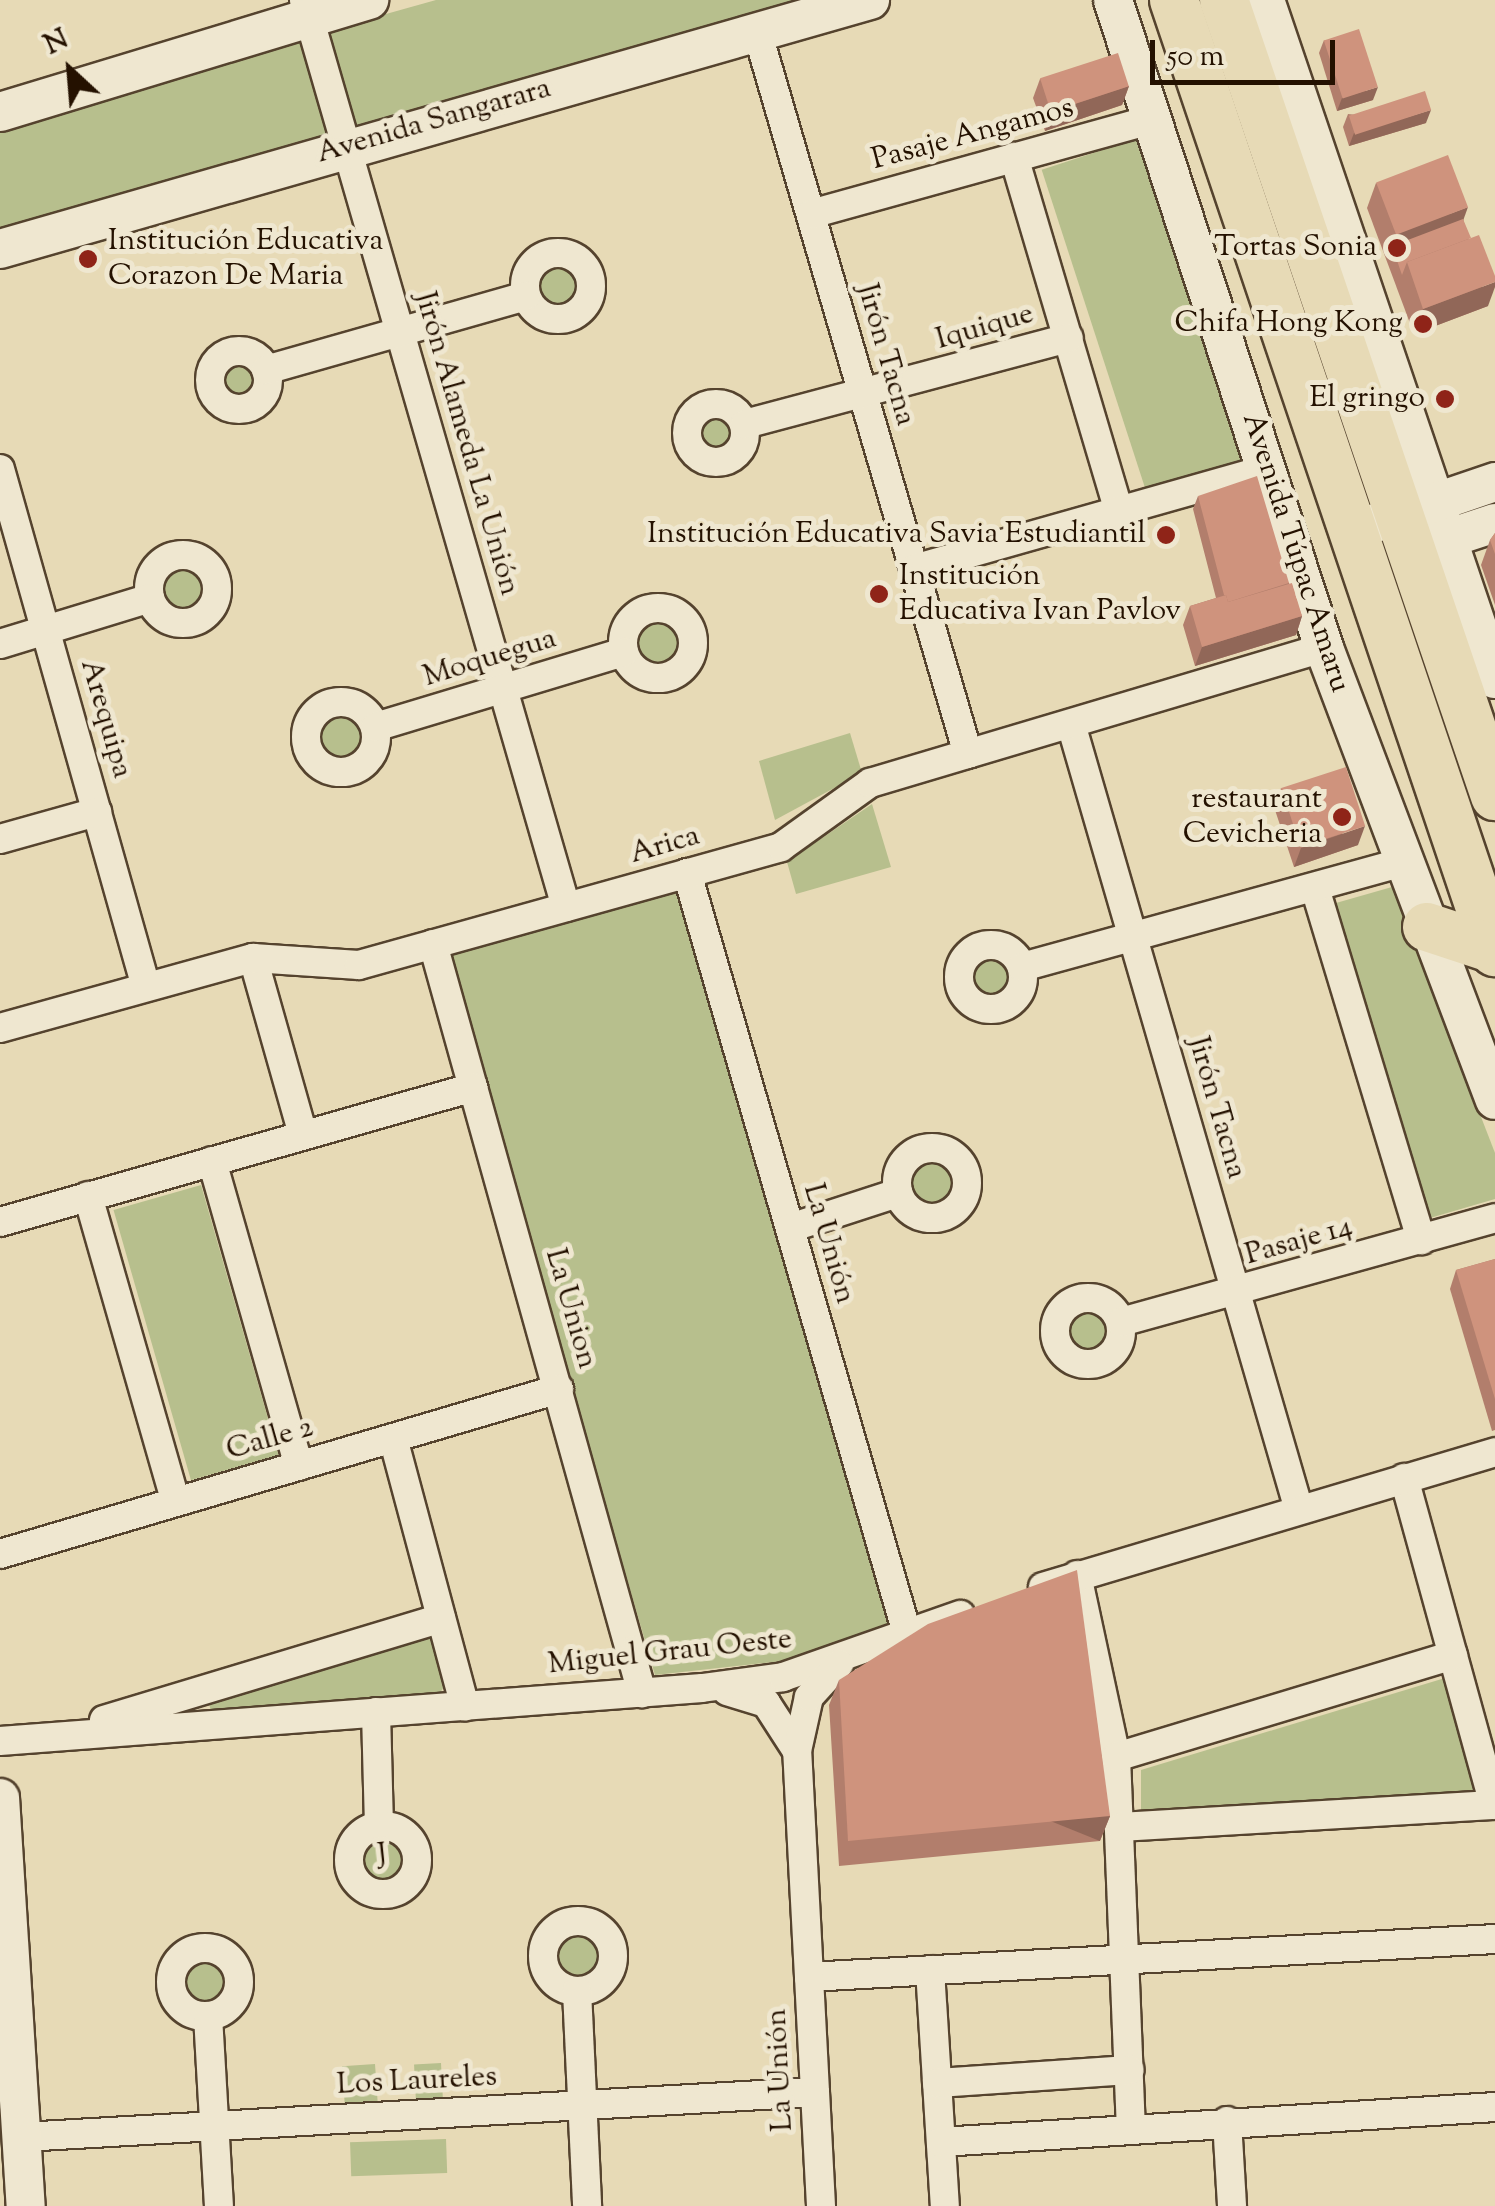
<!DOCTYPE html>
<html>
<head>
<meta charset="utf-8">
<style>
	body { margin:0 }
	#map { position:relative; width:1495px; height:2206px; overflow:hidden; background:#e7dab6; font-family:"Sorts Mill Goudy",serif }
	div>[style] { position:absolute }
	.green>* { inset:0; background:#b7bf8d; transform-origin:0 0 }
	.round { border-radius:50% }
	.roads { filter:drop-shadow(2px 0 #55432e) drop-shadow(-2px 0 #55432e) drop-shadow(0 2px #55432e) drop-shadow(0 -2px #55432e) }
	.street>* { height:28px; margin:-14px; padding:0 14px; transform-origin:14px; border-radius:14px; background:#efe7d0 }
	.street>.ring { margin:-14px; padding:0; box-sizing:content-box; background:none; border:28px solid #efe7d0; border-radius:50% }
	.secondary>* { height:38px; margin:-19px; padding:0 19px; transform-origin:19px; border-radius:19px; background:#efe7d0 }
	.highway>* { height:48px; margin:-24px; padding:0 24px; transform-origin:24px; border-radius:24px; background:#e7dab6 }
	.wall>* { inset:0; background:#b27e6c }
	.shaded-wall>* { inset:0; background:#916758; transform-origin:0 0 }
	.building>* { inset:0; background:#cf937d; transform-origin:0 0 }
	.dots>* { width:28px; height:28px; translate:-50% -50%; box-sizing:border-box; border:5px solid #efe7d0; border-radius:50% }
	span { translate:-50% -50%; white-space:nowrap; text-align:center; line-height:1.15; -webkit-text-stroke:10px #efe7d0; paint-order:stroke }
	.street-label { font-size:30px; color:#241100 }
	.poi-label { font-size:30px; color:#241100 }
	.left { translate:0 -50%; text-align:left }
	.right { translate:-100% -50%; text-align:right }
	.north { position:absolute; left:20px; top:20px; width:100px; height:100px; -webkit-text-stroke:8px #efe7d0; paint-order:stroke; rotate:334deg; font-size:28px; font-weight:700; line-height:40px; text-align:center; color:#241100 }
	.north::after { content:''; display:block; margin:auto; width:35px; height:45px; background:#241100; clip-path:polygon(50% 0,100% 100%,50% 72%,0 100%) }
	.scale { position:absolute; left:1150px; top:40px; width:185px; height:45px; box-sizing:border-box; border:5px solid #241100; border-top:0; padding-left:12px; font-size:30px; line-height:35px; white-space:nowrap; color:#241100; -webkit-text-stroke:8px #efe7d0; paint-order:stroke }
</style>
</head>
<body>
<div id="map">
	<div class="green">
		<div style="clip-path:polygon(436px 0,813px 0,0 228px,0 122px)"></div>
		<div style="left:1152px;top:134px;width:344px;height:116px;rotate:72deg"></div>
		<div class="round" style="left:535px;top:261px;width:48px;height:48px"></div>
		<div class="round" style="left:214px;top:355px;width:48px;height:48px"></div>
		<div class="round" style="left:694px;top:410px;width:44px;height:44px"></div>
		<div class="round" style="left:156px;top:562px;width:54px;height:54px"></div>
		<div class="round" style="left:634px;top:618px;width:48px;height:48px"></div>
		<div class="round" style="left:315px;top:711px;width:52px;height:52px"></div>
		<div style="clip-path:polygon(850px 733px,862px 773px,775px 820px,759px 761px)"></div>
		<div style="clip-path:polygon(872px 804px,891px 867px,796px 894px,787px 862px)"></div>
		<div style="clip-path:polygon(1392px 887px,1495px 1153px,1495px 1199px,1430px 1218px,1336px 903px)"></div>
		<div style="clip-path:polygon(682px 891px,891px 1622px,783px 1661px,655px 1675px,445px 955px)"></div>
		<div class="round" style="left:965px;top:951px;width:50px;height:50px"></div>
		<div class="round" style="left:904px;top:1155px;width:58px;height:58px"></div>
		<div style="left:201px;top:1185px;width:281px;height:91px;rotate:74deg"></div>
		<div class="round" style="left:1060px;top:1303px;width:56px;height:56px"></div>
		<div style="clip-path:polygon(431px 1637px,444px 1687px,435px 1700px,212px 1714px,209px 1704px)"></div>
		<div style="clip-path:polygon(1445px 1678px,1478px 1793px,1141px 1813px,1141px 1770px)"></div>
		<div class="round" style="left:359px;top:1836px;width:48px;height:48px"></div>
		<div class="round" style="left:554px;top:1932px;width:48px;height:48px"></div>
		<div class="round" style="left:179px;top:1957px;width:48px;height:48px"></div>
		<div style="left:441px;top:2063px;width:40px;height:27px;rotate:87deg"></div>
		<div style="left:375px;top:2064px;width:44px;height:33px;rotate:86deg"></div>
		<div style="left:446px;top:2139px;width:34px;height:96px;rotate:88deg"></div>
	</div>
	<div class="roads">
		<div class="street">
			<div style="left:304px;top:0;width:944px;rotate:73.89deg"></div>
			<div style="left:757px;top:31px;width:753px;rotate:73.73deg"></div>
			<div style="left:1014px;top:157px;width:369px;rotate:73.5deg"></div>
			<div style="left:811px;top:214px;width:355px;rotate:-15.5deg"></div>
			<div class="ring" style="left:525px;top:253px;width:38px;height:38px"></div>
			<div class="ring" style="left:210px;top:351px;width:30px;height:30px"></div>
			<div style="left:266px;top:370px;width:270px;rotate:-15.9deg"></div>
			<div class="ring" style="left:687px;top:404px;width:30px;height:30px"></div>
			<div style="left:745px;top:424px;width:335px;rotate:-14.9deg"></div>
			<div style="left:0;top:469px;width:538px;rotate:74.26deg"></div>
			<div class="ring" style="left:149px;top:555px;width:40px;height:40px"></div>
			<div style="left:914px;top:569px;width:367px;rotate:-15.8deg"></div>
			<div class="ring" style="left:623px;top:608px;width:42px;height:42px"></div>
			<div style="left:0;top:644px;width:157px;rotate:-17deg"></div>
			<div class="ring" style="left:306px;top:702px;width:42px;height:42px"></div>
			<div style="left:1071px;top:724px;width:818px;rotate:73.82deg"></div>
			<div style="left:375px;top:727px;width:260px;rotate:-16.8deg"></div>
			<div style="left:0;top:839px;width:101px;rotate:-15.6deg"></div>
			<div style="left:687px;top:873px;width:791px;rotate:73.86deg"></div>
			<div style="left:1315px;top:888px;width:368px;rotate:73.2deg"></div>
			<div style="left:433px;top:944px;width:778px;rotate:74.41deg"></div>
			<div class="ring" style="left:959px;top:945px;width:36px;height:36px"></div>
			<div style="left:253px;top:958px;width:184px;rotate:74.2deg"></div>
			<div style="left:1022px;top:967px;width:394px;rotate:-15.4deg"></div>
			<div style="left:0;top:1028px;width:263px;rotate:-15.5deg"></div>
			<div style="left:253px;top:958px;width:106px;rotate:3.8deg"></div>
			<div style="left:359px;top:965px;width:438px;rotate:-15.6deg"></div>
			<div style="left:781px;top:847px;width:110px;rotate:-35.7deg"></div>
			<div style="left:870px;top:783px;width:474px;rotate:-16.6deg"></div>
			<div class="ring" style="left:897px;top:1148px;width:42px;height:42px"></div>
			<div style="left:212px;top:1161px;width:317px;rotate:74.1deg"></div>
			<div style="left:88px;top:1196px;width:318px;rotate:74deg"></div>
			<div style="left:0;top:1222px;width:492px;rotate:-15.9deg"></div>
			<div style="left:790px;top:1228px;width:114px;rotate:-18deg"></div>
			<div class="ring" style="left:1055px;top:1298px;width:38px;height:38px"></div>
			<div style="left:1121px;top:1322px;width:388px;rotate:-15.5deg"></div>
			<div style="left:393px;top:1438px;width:278px;rotate:75deg"></div>
			<div style="left:1404px;top:1478px;width:339px;rotate:74.6deg"></div>
			<div style="left:0;top:1554px;width:583px;rotate:-16.45deg"></div>
			<div style="left:1077px;top:1575px;width:186px;rotate:77.9deg"></div>
			<div style="left:1116px;top:1757px;width:369px;rotate:87.7deg"></div>
			<div style="left:1043px;top:1587px;width:472px;rotate:-16.6deg"></div>
			<div style="left:727px;top:1691px;width:41px;rotate:17.1deg"></div>
			<div style="left:766px;top:1703px;width:57px;rotate:57.1deg"></div>
			<div style="left:376px;top:1712px;width:114px;rotate:88.5deg"></div>
			<div style="left:104px;top:1720px;width:352px;rotate:-16.8deg"></div>
			<div style="left:0;top:1741px;width:704px;rotate:-4.32deg"></div>
			<div style="left:702px;top:1688px;width:82px;rotate:-7.7deg"></div>
			<div style="left:783px;top:1677px;width:188px;rotate:-19.3deg"></div>
			<div style="left:1116px;top:1757px;width:352px;rotate:-16.8deg"></div>
			<div class="ring" style="left:349px;top:1826px;width:40px;height:40px"></div>
			<div style="left:1121px;top:1827px;width:375px;rotate:-3.4deg"></div>
			<div class="ring" style="left:543px;top:1921px;width:42px;height:42px"></div>
			<div class="ring" style="left:171px;top:1948px;width:40px;height:40px"></div>
			<div style="left:930px;top:1970px;width:236px;rotate:86.4deg"></div>
			<div style="left:809px;top:1977px;width:687px;rotate:-3.17deg"></div>
			<div style="left:577px;top:1991px;width:215px;rotate:87.3deg"></div>
			<div style="left:208px;top:2016px;width:190px;rotate:86.7deg"></div>
			<div style="left:937px;top:2083px;width:193px;rotate:-3.9deg"></div>
			<div style="left:1227px;top:2121px;width:85px;rotate:86.6deg"></div>
			<div style="left:22px;top:2137px;width:794px;rotate:-3.25deg"></div>
			<div style="left:941px;top:2142px;width:555px;rotate:-3.61deg"></div>
			<div style="left:821px;top:2206px;width:456px;rotate:-93deg"></div>
			<div style="left:797px;top:1751px;width:55px;rotate:-77.5deg"></div>
			<div style="left:809px;top:1697px;width:45px;rotate:-47.7deg"></div>
		</div>
		<div class="secondary">
			<div style="left:1113px;top:0;width:681px;rotate:71.96deg"></div>
			<div style="left:1324px;top:648px;width:483px;rotate:69.3deg"></div>
			<div style="left:1265px;top:0;width:717px;rotate:71.29deg"></div>
			<div style="left:0;top:112px;width:386px;rotate:-16.9deg"></div>
			<div style="left:0;top:249px;width:905px;rotate:-15.97deg"></div>
			<div style="left:1349px;top:532px;width:154px;rotate:-18.9deg"></div>
			<div style="left:1425px;top:546px;width:74px;rotate:-18.2deg"></div>
			<div style="left:0;top:1798px;width:409px;rotate:86.4deg"></div>
		</div>
		<div class="highway">
			<div style="left:1174px;top:0;width:1005px;rotate:71.37deg"></div>
			<div style="left:1224px;top:0;width:841px;rotate:71.2deg"></div>
			<div style="left:1427px;top:927px;width:71px;rotate:18.2deg"></div>
		</div>
	</div>
	<div class="wall">
		<div style="clip-path:polygon(1324px 40px,1373px 100px,1337px 111px,1319px 53px)"></div>
		<div style="clip-path:polygon(1040px 79px,1129px 86px,1122px 105px,1045px 131px,1033px 98px)"></div>
		<div style="clip-path:polygon(1348px 114px,1426px 123px,1349px 146px,1343px 127px)"></div>
		<div style="clip-path:polygon(1376px 183px,1463px 219px,1488px 306px,1414px 334px,1367px 208px)"></div>
		<div style="clip-path:polygon(1198px 496px,1289px 583px,1302px 616px,1296px 635px,1195px 666px,1183px 625px,1190px 606px,1216px 598px,1193px 509px)"></div>
		<div style="clip-path:polygon(1495px 533px,1495px 605px,1481px 565px,1490px 540px)"></div>
		<div style="clip-path:polygon(1281px 788px,1358px 845px,1294px 867px,1274px 807px)"></div>
		<div style="clip-path:polygon(1495px 1259px,1495px 1430px,1492px 1431px,1450px 1289px,1456px 1270px)"></div>
		<div style="clip-path:polygon(839px 1680px,1110px 1816px,1100px 1841px,839px 1866px,829px 1705px)"></div>
	</div>
	<div class="shaded-wall">
		<div style="clip-path:polygon(1129px 86px,1122px 105px,1045px 131px,1051px 112px)"></div>
		<div style="clip-path:polygon(1378px 87px,1373px 100px,1337px 111px,1342px 98px)"></div>
		<div style="clip-path:polygon(1431px 110px,1426px 123px,1349px 146px,1354px 133px)"></div>
		<div style="clip-path:polygon(1468px 207px,1459px 232px,1392px 246px,1396px 234px)"></div>
		<div style="clip-path:polygon(1495px 282px,1495px 287px,1488px 306px,1414px 334px,1423px 309px)"></div>
		<div style="clip-path:polygon(1302px 616px,1296px 635px,1195px 666px,1202px 647px)"></div>
		<div style="clip-path:polygon(1365px 826px,1358px 845px,1294px 867px,1301px 848px)"></div>
		<div style="left:1110px;top:1816px;width:27px;height:263px;rotate:112deg"></div>
	</div>
	<div class="building">
		<div style="left:1359px;top:29px;width:61px;height:37px;rotate:72deg"></div>
		<div style="left:1118px;top:53px;width:35px;height:82px;rotate:72deg"></div>
		<div style="left:1425px;top:91px;width:20px;height:80px;rotate:72deg"></div>
		<div style="left:1448px;top:155px;width:56px;height:77px;rotate:69deg"></div>
		<div style="clip-path:polygon(1463px 219px,1471px 238px,1407px 262px,1402px 275px,1392px 246px)"></div>
		<div style="clip-path:polygon(1479px 235px,1495px 276px,1495px 282px,1423px 309px,1407px 262px)"></div>
		<div style="clip-path:polygon(1257px 476px,1289px 583px,1228px 602px,1226px 595px,1224px 595px,1198px 496px)"></div>
		<div style="clip-path:polygon(1495px 533px,1495px 554px,1490px 540px)"></div>
		<div style="clip-path:polygon(1292px 583px,1302px 616px,1202px 647px,1190px 606px,1226px 595px,1228px 602px)"></div>
		<div style="left:1346px;top:767px;width:62px;height:68px;rotate:72deg"></div>
		<div style="clip-path:polygon(1495px 1259px,1495px 1399px,1456px 1270px)"></div>
		<div style="clip-path:polygon(1077px 1570px,1110px 1816px,848px 1841px,839px 1680px,928px 1624px)"></div>
	</div>
	<div class="dots">
		<div style="left:1397px;top:248px;background:#8f2418"></div>
		<div style="left:88px;top:259px;background:#8f2418"></div>
		<div style="left:1423px;top:324px;background:#8f2418"></div>
		<div style="left:1445px;top:399px;background:#8f2418"></div>
		<div style="left:1166px;top:535px;background:#8f2418"></div>
		<div style="left:879px;top:594px;background:#8f2418"></div>
		<div style="left:1342px;top:817px;background:#8f2418"></div>
	</div>
	<div class="street-label">
		<span style="left:434px;top:122px;rotate:-16deg">Avenida Sangarara</span>
		<span style="left:973px;top:135px;rotate:-15deg">Pasaje Angamos</span>
		<span style="left:985px;top:328px;rotate:-16deg">Iquique</span>
		<span style="left:885px;top:355px;rotate:74deg">Jirón Tacna</span>
		<span style="left:466px;top:444px;rotate:74deg">Jirón Alameda La Unión</span>
		<span style="left:1295px;top:553px;rotate:72deg">Avenida Túpac Amaru</span>
		<span style="left:490px;top:659px;rotate:-17deg">Moquegua</span>
		<span style="left:105px;top:719px;rotate:74deg">Arequipa</span>
		<span style="left:665px;top:846px;rotate:-16deg">Arica</span>
		<span style="left:1216px;top:1108px;rotate:74deg">Jirón Tacna</span>
		<span style="left:1299px;top:1242px;rotate:-16deg">Pasaje 14</span>
		<span style="left:828px;top:1244px;rotate:74deg">La Unión</span>
		<span style="left:570px;top:1309px;rotate:74deg">La Union</span>
		<span style="left:270px;top:1440px;rotate:-16deg">Calle 2</span>
		<span style="left:670px;top:1653px;rotate:-6deg">Miguel Grau Oeste</span>
		<span style="left:382px;top:1856px;rotate:-6deg">J</span>
		<span style="left:781px;top:2070px;rotate:-93deg">La Unión</span>
		<span style="left:417px;top:2082px;rotate:-3deg">Los Laureles</span>
	</div>
	<div class="poi-label">
		<span class="left" style="left:108px;top:259px">Institución Educativa<br>Corazon De Maria</span>
		<span class="right" style="left:1377px;top:248px">Tortas Sonia</span>
		<span class="right" style="left:1403px;top:324px">Chifa Hong Kong</span>
		<span class="right" style="left:1425px;top:399px">El gringo</span>
		<span class="right" style="left:1146px;top:535px">Institución Educativa Savia Estudiantil</span>
		<span class="left" style="left:899px;top:594px">Institución<br>Educativa Ivan Pavlov</span>
		<span class="right" style="left:1322px;top:817px">restaurant<br>Cevicheria</span>
	</div>
	<div class="north">N</div>
	<div class="scale">50 m</div>
</div>
</body>
</html>
